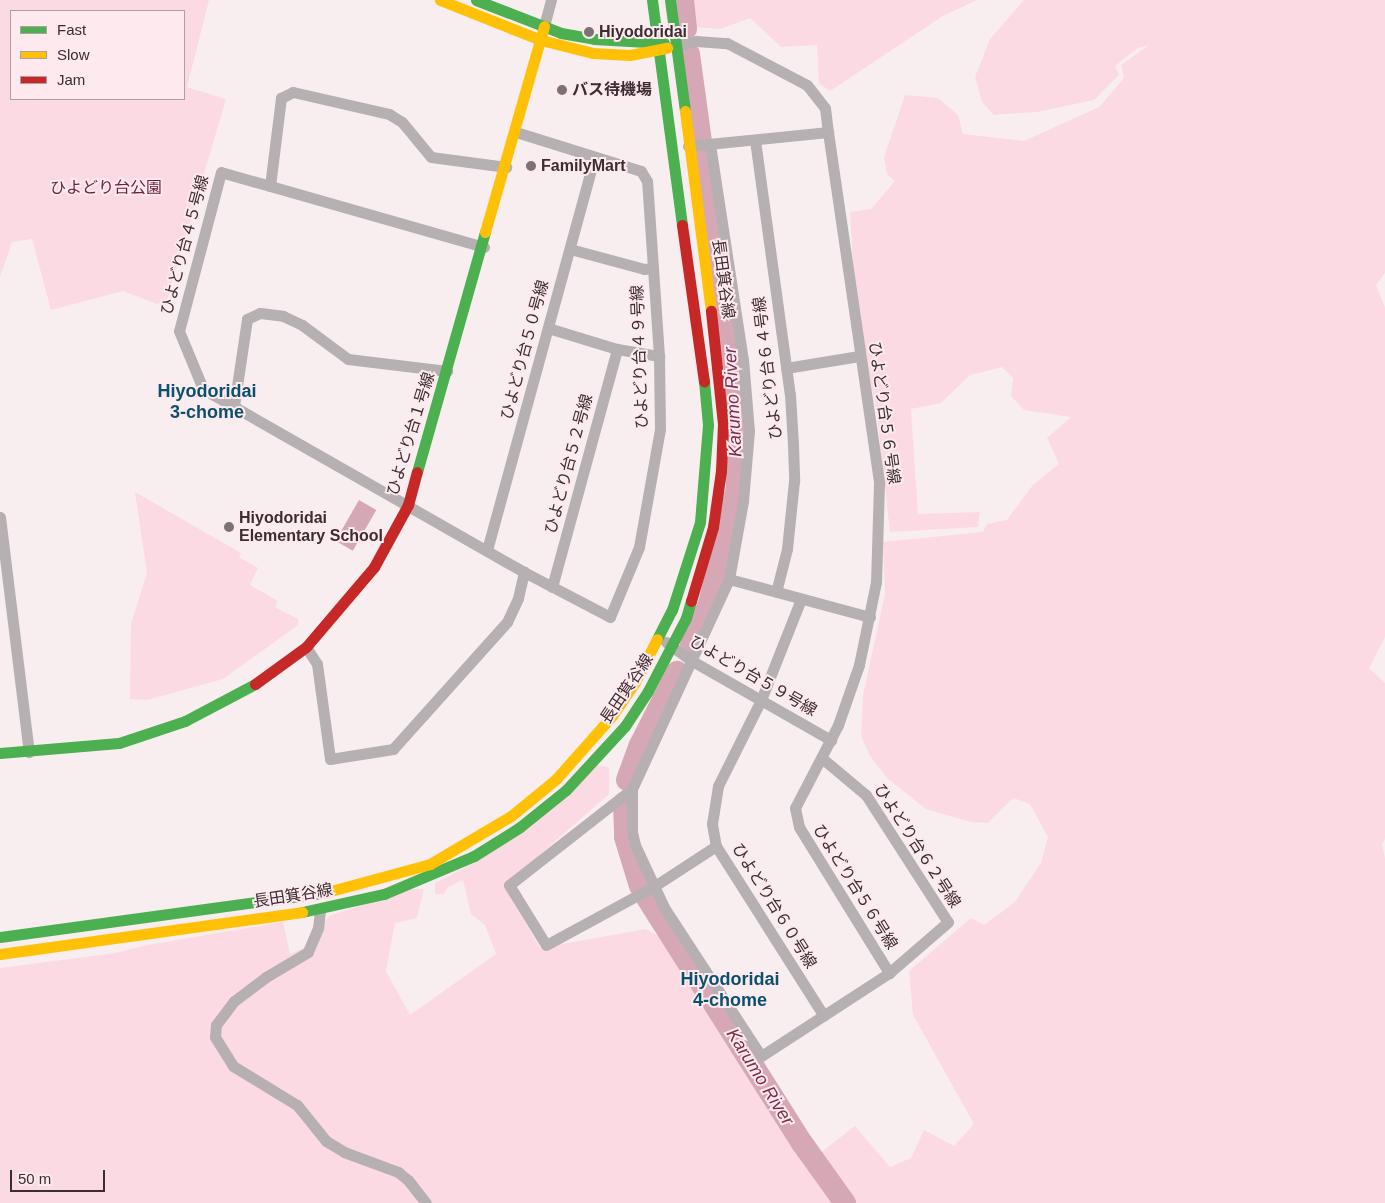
<!DOCTYPE html>
<html>
<head>
<meta charset="utf-8">
<style>
	body { margin:0 }
	#map { position:relative; width:1385px; height:1203px; overflow:hidden; background:#f8eef0; font-family:Arial,"Noto Sans JP",sans-serif }
	div>[style] { position:absolute }
	.green>* { inset:0; background:#fbdae3 }
	.water>* { inset:0; background:#d6a8b6; transform-origin:0 0 }
	.river>* { height:22px; margin:-11px; padding:0 11px; transform-origin:11px; border-radius:11px; background:#d6a8b6 }
	.street>* { height:11px; margin:-5.5px; padding:0 5.5px; transform-origin:5.5px; border-radius:5.5px; background:#b7b0b2 }
	.fast>* { height:11px; margin:-5.5px; padding:0 5.5px; transform-origin:5.5px; border-radius:5.5px; background:#4caf50 }
	.slow>* { height:11px; margin:-5.5px; padding:0 5.5px; transform-origin:5.5px; border-radius:5.5px; background:#ffc107 }
	.jam>* { height:11px; margin:-5.5px; padding:0 5.5px; transform-origin:5.5px; border-radius:5.5px; background:#c62828 }
	.dots>* { width:14px; height:14px; translate:-50% -50%; box-sizing:border-box; border:2px solid #fde9ee; border-radius:50% }
	span { translate:-50% -50%; white-space:nowrap; text-align:center; line-height:1.15; -webkit-text-stroke:4px #fde9ee; paint-order:stroke }
	.poi-label { font-size:16px; color:#3a2e32; font-weight:700 }
	.left { translate:0 -50%; text-align:left }
	.park-label { font-size:16px; color:#6d2240 }
	.street-label { font-size:16px; color:#3a2e32 }
	.neighbourhood-label { font-size:18px; color:#09526f; font-weight:700 }
	.water-label { font-size:18px; color:#7a2e4b; font-style:italic }
	.legend { position:absolute; left:10px; top:10px; width:175px; height:90px; box-sizing:border-box; background:#fde9ee; border:1px solid #af9ea3; margin:0; padding:6px 9px; list-style:none; font-size:15px; color:#3a2e32 }
	.legend li { display:flex; align-items:center; gap:10px; height:25px }
	.legend b { width:25px; border:1px solid #af9ea3 }
	.scale { position:absolute; left:10px; top:1170px; width:95px; height:22px; box-sizing:border-box; border:2px solid #3a2e32; border-top:0; padding-left:6px; font-size:15px; line-height:18px; white-space:nowrap; color:#3a2e32; -webkit-text-stroke:4px #fde9ee; paint-order:stroke }
</style>
</head>
<body>
<div id="map">
	<div class="green">
		<div style="clip-path:polygon(evenodd,0 0,209px 0,187px 87px,226px 99px,167px 300px,157px 304px,123px 291px,51px 310px,32px 239px,12px 242px,0 277px,0 0,11px 11px,184px 11px,184px 99px,11px 99px,11px 11px)"></div>
		<div style="clip-path:polygon(686px 0,977px 0,943px 16px,830px 91px,819px 83px,817px 45px,781px 47px,750px 18px,720px 29px,691px 27px)"></div>
		<div style="clip-path:polygon(1024px 0,1385px 0,1385px 273px,1376px 285px,1385px 307px,1385px 637px,1369px 668px,1385px 683px,1385px 839px,1382px 844px,1385px 858px,1385px 1203px,0 1203px,0 968px,116px 953px,142px 946px,283px 922px,290px 954px,305px 947px,329px 916px,409px 889px,424px 889px,417px 918px,395px 923px,386px 971px,410px 1015px,496px 954px,485px 925px,471px 914px,463px 880px,448px 887px,444px 894px,435px 894px,435px 883px,480px 860px,596px 765px,609px 767px,609px 794px,504px 886px,540px 948px,646px 929px,661px 938px,684px 965px,819px 1154px,855px 1126px,890px 1167px,911px 1158px,924px 1130px,954px 1146px,974px 1124px,913px 1015px,909px 971px,971px 918px,984px 925px,1014px 903px,1041px 863px,1048px 837px,1030px 804px,1013px 798px,988px 823px,971px 822px,926px 809px,887px 778px,870px 756px,861px 736px,863px 695px,885px 594px,883px 542px,983px 532px,987px 524px,1007px 520px,1032px 486px,1059px 464px,1047px 438px,1071px 417px,1024px 410px,1011px 396px,1013px 378px,1002px 367px,970px 375px,941px 403px,911px 409px,918px 514px,980px 512px,978px 527px,890px 532px,877px 415px,855px 300px,850px 212px,871px 209px,895px 181px,887px 174px,884px 157px,905px 95px,938px 98px,958px 115px,963px 134px,1024px 141px,1099px 107px,1124px 78px,1121px 65px,1149px 45px,1138px 48px,1115px 66px,1119px 75px,1094px 100px,1037px 112px,994px 115px,982px 102px,975px 77px,990px 39px)"></div>
		<div style="clip-path:polygon(135px 492px,241px 553px,239px 557px,258px 568px,250px 585px,278px 601px,275px 607px,298px 619px,298px 625px,223px 679px,147px 700px,130px 699px,131px 624px,147px 573px)"></div>
	</div>
	<div class="water">
		<div style="left:359px;top:500px;width:20px;height:47px;rotate:30deg"></div>
	</div>
	<div class="river">
		<div style="left:683px;top:0;width:29px;rotate:84deg"></div>
		<div style="left:689px;top:54px;width:89px;rotate:82.2deg"></div>
		<div style="left:691px;top:644px;width:44px;rotate:-65.8deg"></div>
		<div style="left:709px;top:604px;width:120px;rotate:-76.5deg"></div>
		<div style="left:737px;top:487px;width:114px;rotate:-91deg"></div>
		<div style="left:735px;top:373px;width:219px;rotate:-98.4deg"></div>
		<div style="left:627px;top:780px;width:37px;rotate:-70deg"></div>
		<div style="left:640px;top:745px;width:82px;rotate:-63.1deg"></div>
		<div style="left:624px;top:803px;width:34px;rotate:88deg"></div>
		<div style="left:625px;top:837px;width:51px;rotate:73deg"></div>
		<div style="left:647px;top:898px;width:290px;rotate:57.7deg"></div>
		<div style="left:802px;top:1143px;width:74px;rotate:54.4deg"></div>
	</div>
	<div class="street">
		<div style="left:544px;top:26px;width:27px;rotate:-75deg"></div>
		<div style="left:674px;top:46px;width:23px;rotate:-13deg"></div>
		<div style="left:696px;top:41px;width:31px;rotate:4deg"></div>
		<div style="left:727px;top:43px;width:90px;rotate:27.7deg"></div>
		<div style="left:807px;top:85px;width:29px;rotate:52deg"></div>
		<div style="left:825px;top:108px;width:24px;rotate:83deg"></div>
		<div style="left:755px;top:140px;width:256px;rotate:82.2deg"></div>
		<div style="left:790px;top:394px;width:51px;rotate:86.6deg"></div>
		<div style="left:793px;top:445px;width:36px;rotate:88deg"></div>
		<div style="left:794px;top:481px;width:68px;rotate:95.9deg"></div>
		<div style="left:787px;top:549px;width:44px;rotate:104.3deg"></div>
		<div style="left:688px;top:146px;width:141px;rotate:-5.7deg"></div>
		<div style="left:828px;top:132px;width:355px;rotate:81.7deg"></div>
		<div style="left:879px;top:483px;width:99px;rotate:91.7deg"></div>
		<div style="left:876px;top:582px;width:85px;rotate:101.6deg"></div>
		<div style="left:859px;top:665px;width:64px;rotate:109.3deg"></div>
		<div style="left:838px;top:725px;width:93px;rotate:117.4deg"></div>
		<div style="left:795px;top:808px;width:19px;rotate:78deg"></div>
		<div style="left:799px;top:827px;width:172px;rotate:58.3deg"></div>
		<div style="left:889px;top:973px;width:153px;rotate:147deg"></div>
		<div style="left:761px;top:1056px;width:178px;rotate:-123.1deg"></div>
		<div style="left:664px;top:907px;width:68px;rotate:-115.1deg"></div>
		<div style="left:635px;top:845px;width:13px;rotate:-103deg"></div>
		<div style="left:632px;top:832px;width:43px;rotate:-90deg"></div>
		<div style="left:632px;top:789px;width:231px;rotate:-65.2deg"></div>
		<div style="left:729px;top:579px;width:79px;rotate:-79.8deg"></div>
		<div style="left:743px;top:501px;width:70px;rotate:-85.1deg"></div>
		<div style="left:749px;top:431px;width:71px;rotate:-94.8deg"></div>
		<div style="left:743px;top:360px;width:218px;rotate:-98.7deg"></div>
		<div style="left:270px;top:186px;width:89px;rotate:-82.9deg"></div>
		<div style="left:281px;top:98px;width:13px;rotate:-27deg"></div>
		<div style="left:293px;top:92px;width:98px;rotate:12.9deg"></div>
		<div style="left:389px;top:114px;width:15px;rotate:32deg"></div>
		<div style="left:402px;top:122px;width:45px;rotate:50.4deg"></div>
		<div style="left:431px;top:157px;width:76px;rotate:7.6deg"></div>
		<div style="left:484px;top:247px;width:273px;rotate:-164.1deg"></div>
		<div style="left:221px;top:172px;width:164px;rotate:104.8deg"></div>
		<div style="left:179px;top:331px;width:63px;rotate:67.5deg"></div>
		<div style="left:203px;top:389px;width:369px;rotate:29.7deg"></div>
		<div style="left:524px;top:572px;width:97px;rotate:27.6deg"></div>
		<div style="left:610px;top:617px;width:76px;rotate:-67.5deg"></div>
		<div style="left:639px;top:547px;width:120px;rotate:-79.9deg"></div>
		<div style="left:660px;top:429px;width:73px;rotate:-90.8deg"></div>
		<div style="left:659px;top:356px;width:175px;rotate:-93.9deg"></div>
		<div style="left:647px;top:181px;width:12px;rotate:-121deg"></div>
		<div style="left:641px;top:171px;width:131px;rotate:-162.7deg"></div>
		<div style="left:570px;top:249px;width:77px;rotate:15.1deg"></div>
		<div style="left:644px;top:269px;width:9px;rotate:-6deg"></div>
		<div style="left:548px;top:328px;width:72px;rotate:16.9deg"></div>
		<div style="left:617px;top:349px;width:43px;rotate:9.5deg"></div>
		<div style="left:786px;top:368px;width:74px;rotate:-9.3deg"></div>
		<div style="left:234px;top:406px;width:88px;rotate:-81.5deg"></div>
		<div style="left:247px;top:319px;width:14px;rotate:-25deg"></div>
		<div style="left:260px;top:313px;width:23px;rotate:7deg"></div>
		<div style="left:283px;top:316px;width:21px;rotate:25deg"></div>
		<div style="left:302px;top:325px;width:57px;rotate:36.5deg"></div>
		<div style="left:348px;top:359px;width:100px;rotate:6.9deg"></div>
		<div style="left:0;top:517px;width:237px;rotate:83deg"></div>
		<div style="left:487px;top:550px;width:406px;rotate:-74.7deg"></div>
		<div style="left:729px;top:579px;width:146px;rotate:15.1deg"></div>
		<div style="left:552px;top:587px;width:247px;rotate:-74.7deg"></div>
		<div style="left:801px;top:599px;width:109px;rotate:111.6deg"></div>
		<div style="left:761px;top:700px;width:96px;rotate:116.6deg"></div>
		<div style="left:718px;top:786px;width:38px;rotate:99deg"></div>
		<div style="left:712px;top:824px;width:22px;rotate:80deg"></div>
		<div style="left:716px;top:846px;width:201px;rotate:57.6deg"></div>
		<div style="left:666px;top:642px;width:34px;rotate:36deg"></div>
		<div style="left:694px;top:662px;width:158px;rotate:29.7deg"></div>
		<div style="left:306px;top:647px;width:20px;rotate:57deg"></div>
		<div style="left:317px;top:664px;width:96px;rotate:82.2deg"></div>
		<div style="left:330px;top:759px;width:64px;rotate:-9deg"></div>
		<div style="left:393px;top:749px;width:171px;rotate:-48.1deg"></div>
		<div style="left:507px;top:622px;width:26px;rotate:-65deg"></div>
		<div style="left:518px;top:598px;width:27px;rotate:-77deg"></div>
		<div style="left:823px;top:759px;width:56px;rotate:39.9deg"></div>
		<div style="left:866px;top:795px;width:151px;rotate:57.2deg"></div>
		<div style="left:948px;top:922px;width:78px;rotate:139.2deg"></div>
		<div style="left:632px;top:789px;width:156px;rotate:142deg"></div>
		<div style="left:509px;top:885px;width:70px;rotate:58.3deg"></div>
		<div style="left:546px;top:945px;width:122px;rotate:-28.5deg"></div>
		<div style="left:653px;top:887px;width:75px;rotate:-33.1deg"></div>
		<div style="left:320px;top:910px;width:18px;rotate:96deg"></div>
		<div style="left:318px;top:928px;width:26px;rotate:113deg"></div>
		<div style="left:308px;top:952px;width:49px;rotate:149.2deg"></div>
		<div style="left:266px;top:977px;width:40px;rotate:143deg"></div>
		<div style="left:234px;top:1001px;width:30px;rotate:127deg"></div>
		<div style="left:216px;top:1025px;width:12px;rotate:95deg"></div>
		<div style="left:215px;top:1037px;width:34px;rotate:58deg"></div>
		<div style="left:233px;top:1066px;width:75px;rotate:31.4deg"></div>
		<div style="left:297px;top:1105px;width:46px;rotate:51.1deg"></div>
		<div style="left:326px;top:1141px;width:21px;rotate:31deg"></div>
		<div style="left:344px;top:1152px;width:58px;rotate:20.3deg"></div>
		<div style="left:398px;top:1172px;width:13px;rotate:39deg"></div>
		<div style="left:408px;top:1180px;width:29px;rotate:52deg"></div>
	</div>
	<div class="fast">
		<div style="left:476px;top:0;width:91px;rotate:21.2deg"></div>
		<div style="left:561px;top:33px;width:34px;rotate:10deg"></div>
		<div style="left:594px;top:39px;width:70px;rotate:3.3deg"></div>
		<div style="left:652px;top:0;width:227px;rotate:82.4deg"></div>
		<div style="left:670px;top:0;width:112px;rotate:82.3deg"></div>
		<div style="left:417px;top:472px;width:249px;rotate:-74.2deg"></div>
		<div style="left:657px;top:639px;width:33px;rotate:-63deg"></div>
		<div style="left:672px;top:610px;width:92px;rotate:-72.3deg"></div>
		<div style="left:700px;top:522px;width:97px;rotate:-85.3deg"></div>
		<div style="left:708px;top:425px;width:44px;rotate:-95.2deg"></div>
		<div style="left:0;top:753px;width:119px;rotate:-4.8deg"></div>
		<div style="left:119px;top:743px;width:70px;rotate:-18.4deg"></div>
		<div style="left:185px;top:721px;width:79px;rotate:-27.9deg"></div>
		<div style="left:302px;top:912px;width:84px;rotate:-12.4deg"></div>
		<div style="left:384px;top:894px;width:98px;rotate:-22.9deg"></div>
		<div style="left:474px;top:856px;width:54px;rotate:-32.2deg"></div>
		<div style="left:520px;top:827px;width:59px;rotate:-38.8deg"></div>
		<div style="left:566px;top:790px;width:87px;rotate:-47.3deg"></div>
		<div style="left:625px;top:726px;width:42px;rotate:-56.7deg"></div>
		<div style="left:648px;top:691px;width:82px;rotate:-62.5deg"></div>
		<div style="left:686px;top:618px;width:18px;rotate:-74deg"></div>
		<div style="left:0;top:937px;width:330px;rotate:-7.8deg"></div>
	</div>
	<div class="slow">
		<div style="left:440px;top:0;width:109px;rotate:21.6deg"></div>
		<div style="left:541px;top:40px;width:54px;rotate:14deg"></div>
		<div style="left:593px;top:53px;width:37px;rotate:3deg"></div>
		<div style="left:630px;top:55px;width:38px;rotate:-11deg"></div>
		<div style="left:685px;top:111px;width:202px;rotate:82.6deg"></div>
		<div style="left:485px;top:232px;width:214px;rotate:-74deg"></div>
		<div style="left:327px;top:892px;width:107px;rotate:-15.2deg"></div>
		<div style="left:430px;top:864px;width:94px;rotate:-30.7deg"></div>
		<div style="left:511px;top:816px;width:58px;rotate:-39.4deg"></div>
		<div style="left:556px;top:779px;width:84px;rotate:-48.4deg"></div>
		<div style="left:612px;top:716px;width:41px;rotate:-55.9deg"></div>
		<div style="left:635px;top:682px;width:48px;rotate:-62.9deg"></div>
		<div style="left:0;top:954px;width:305px;rotate:-7.9deg"></div>
	</div>
	<div class="jam">
		<div style="left:682px;top:225px;width:158px;rotate:82deg"></div>
		<div style="left:691px;top:601px;width:77px;rotate:-73.4deg"></div>
		<div style="left:713px;top:527px;width:57px;rotate:-81.9deg"></div>
		<div style="left:721px;top:471px;width:47px;rotate:-87.6deg"></div>
		<div style="left:723px;top:424px;width:114px;rotate:-96.1deg"></div>
		<div style="left:255px;top:684px;width:63px;rotate:-36deg"></div>
		<div style="left:306px;top:647px;width:105px;rotate:-49.6deg"></div>
		<div style="left:374px;top:567px;width:71px;rotate:-61.3deg"></div>
		<div style="left:408px;top:505px;width:34px;rotate:-75deg"></div>
	</div>
	<div class="dots">
		<div style="left:589px;top:32px;background:#7c7174"></div>
		<div style="left:562px;top:90px;background:#7c7174"></div>
		<div style="left:531px;top:166px;background:#7c7174"></div>
		<div style="left:229px;top:527px;background:#7c7174"></div>
	</div>
	<div class="poi-label">
		<span class="left" style="left:599px;top:32px">Hiyodoridai</span>
		<span class="left" style="left:572px;top:90px">バス待機場</span>
		<span class="left" style="left:541px;top:166px">FamilyMart</span>
		<span class="left" style="left:239px;top:527px">Hiyodoridai<br>Elementary School</span>
	</div>
	<div class="park-label">
		<span style="left:106px;top:188px">ひよどり台公園</span>
	</div>
	<div class="street-label">
		<span style="left:185px;top:245px;rotate:-75deg">ひよどり台４５号線</span>
		<span style="left:723px;top:279px;rotate:82deg">長田箕谷線</span>
		<span style="left:525px;top:350px;rotate:-75deg">ひよどり台５０号線</span>
		<span style="left:640px;top:357px;rotate:-92deg">ひよどり台４９号線</span>
		<span style="left:768px;top:368px;rotate:-97deg">ひよどり台６４号線</span>
		<span style="left:884px;top:413px;rotate:82deg">ひよどり台５６号線</span>
		<span style="left:411px;top:434px;rotate:-73deg">ひよどり台１号線</span>
		<span style="left:569px;top:464px;rotate:-75deg">ひよどり台５２号線</span>
		<span style="left:753px;top:676px;rotate:30deg">ひよどり台５９号線</span>
		<span style="left:627px;top:689px;rotate:-56deg">長田箕谷線</span>
		<span style="left:917px;top:846px;rotate:57deg">ひよどり台６２号線</span>
		<span style="left:855px;top:887px;rotate:58deg">ひよどり台５６号線</span>
		<span style="left:293px;top:896px;rotate:-9deg">長田箕谷線</span>
		<span style="left:774px;top:906px;rotate:58deg">ひよどり台６０号線</span>
	</div>
	<div class="neighbourhood-label">
		<span style="left:207px;top:402px">Hiyodoridai<br>3-chome</span>
		<span style="left:730px;top:990px">Hiyodoridai<br>4-chome</span>
	</div>
	<div class="water-label">
		<span style="left:733px;top:402px;rotate:-93deg">Karumo River</span>
		<span style="left:760px;top:1077px;rotate:58deg">Karumo River</span>
	</div>
	<ul class="legend">
	<li><b style="height:6px;background:#4caf50"></b>Fast</li>
	<li><b style="height:6px;background:#ffc107"></b>Slow</li>
	<li><b style="height:6px;background:#c62828"></b>Jam</li>
	</ul>
	<div class="scale">50 m</div>
</div>
</body>
</html>
